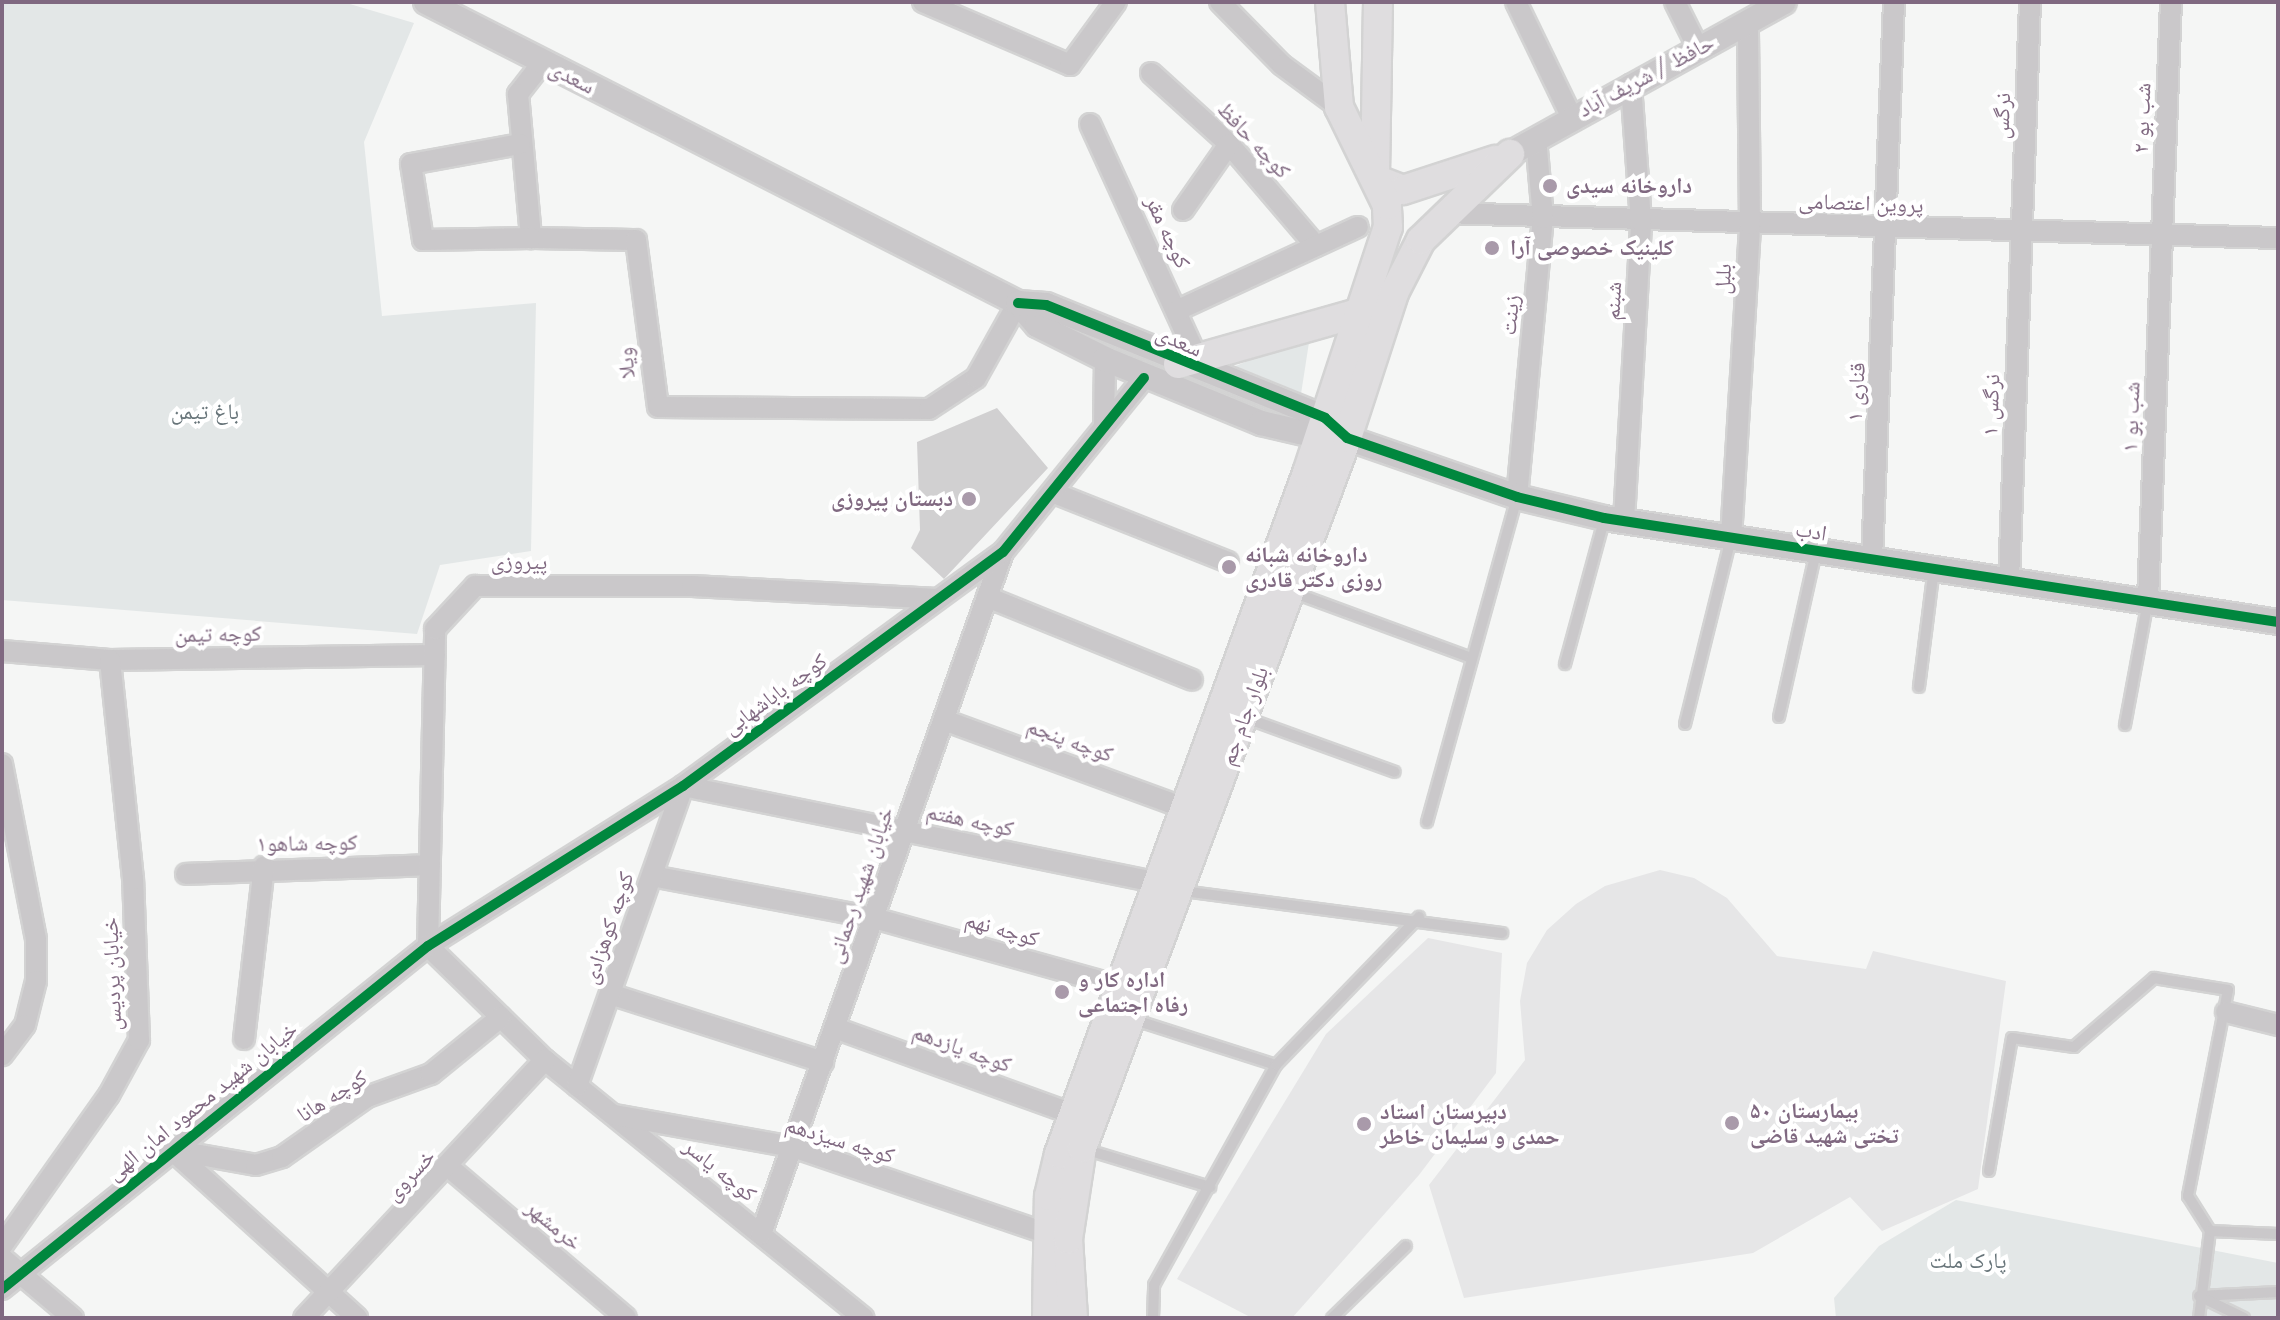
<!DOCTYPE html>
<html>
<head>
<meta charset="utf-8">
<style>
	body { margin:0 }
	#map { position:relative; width:2280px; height:1320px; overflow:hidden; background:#f5f6f5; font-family:Quicksand,"Noto Naskh Arabic",sans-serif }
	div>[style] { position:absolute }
	.built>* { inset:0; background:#e6e6e7 }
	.green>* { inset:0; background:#e3e7e7 }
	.building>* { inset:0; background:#d1d0d1 }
	.roads { filter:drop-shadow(2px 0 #d3d3d3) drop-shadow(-2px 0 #d3d3d3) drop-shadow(0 2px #d3d3d3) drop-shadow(0 -2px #d3d3d3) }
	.service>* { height:10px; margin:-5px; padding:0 5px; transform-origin:5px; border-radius:5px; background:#cac8ca }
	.minor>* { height:20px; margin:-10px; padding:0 10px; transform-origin:10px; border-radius:10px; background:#cac8ca }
	.tertiary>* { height:24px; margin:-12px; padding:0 12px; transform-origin:12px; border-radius:12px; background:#cac8ca }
	.secondary>* { height:28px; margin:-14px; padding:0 14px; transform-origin:14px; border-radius:14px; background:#dfdddf }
	.cycleway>* { height:10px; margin:-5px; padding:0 5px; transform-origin:5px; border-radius:5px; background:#00873e }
	.dots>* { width:22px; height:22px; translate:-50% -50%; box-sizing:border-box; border:4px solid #fff; border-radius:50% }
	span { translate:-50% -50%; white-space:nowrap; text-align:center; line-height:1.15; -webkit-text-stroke:8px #fff; paint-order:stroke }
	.street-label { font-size:22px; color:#806981 }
	.poi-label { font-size:22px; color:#806981; font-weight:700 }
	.left { translate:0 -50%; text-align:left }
	.right { translate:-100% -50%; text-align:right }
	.park-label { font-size:22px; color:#677479 }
	.frame { position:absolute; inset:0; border:4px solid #806981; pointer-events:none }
</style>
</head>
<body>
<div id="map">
	<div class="built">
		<div style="clip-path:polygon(1660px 870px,1694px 878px,1727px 898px,1777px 956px,1866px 969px,1873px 951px,2006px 981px,1978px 1189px,1882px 1231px,1850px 1197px,1753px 1253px,1464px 1298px,1429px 1185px,1525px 1060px,1520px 1001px,1527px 963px,1547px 930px,1576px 904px,1605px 886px)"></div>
		<div style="clip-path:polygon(1428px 938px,1502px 953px,1496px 1073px,1419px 1175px,1292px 1318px,1252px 1318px,1177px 1279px,1326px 1034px)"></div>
	</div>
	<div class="green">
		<div style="clip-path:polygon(2px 2px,343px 2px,414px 23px,364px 142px,382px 316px,536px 303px,531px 551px,440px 565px,417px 634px,2px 600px)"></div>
		<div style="clip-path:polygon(1310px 336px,1301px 394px,1233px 367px)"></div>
		<div style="clip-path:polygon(1956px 1200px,2278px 1263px,2278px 1318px,1836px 1318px,1834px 1298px,1879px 1246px)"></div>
	</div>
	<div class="building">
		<div style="clip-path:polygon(997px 408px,1048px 468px,944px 579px,911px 548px,920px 530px,917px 442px)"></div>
	</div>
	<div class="roads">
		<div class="service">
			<div style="left:1292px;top:592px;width:191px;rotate:20.2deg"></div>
			<div style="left:1565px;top:664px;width:149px;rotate:-74.8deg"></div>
			<div style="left:1919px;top:687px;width:119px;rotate:-82.8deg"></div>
			<div style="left:1779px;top:717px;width:169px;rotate:-77.4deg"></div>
			<div style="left:1246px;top:718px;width:158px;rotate:19.9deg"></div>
			<div style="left:1685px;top:724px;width:192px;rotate:-76.1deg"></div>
			<div style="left:2125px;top:725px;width:126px;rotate:-79.5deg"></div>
			<div style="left:1427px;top:822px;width:337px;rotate:-74.5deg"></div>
			<div style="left:1183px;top:891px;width:322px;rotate:7.5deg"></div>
			<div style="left:1132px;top:1019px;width:151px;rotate:17.7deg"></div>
			<div style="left:1084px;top:1149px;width:132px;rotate:16.8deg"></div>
			<div style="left:1989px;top:1171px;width:135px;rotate:-80.2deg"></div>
			<div style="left:2012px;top:1038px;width:63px;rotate:8.3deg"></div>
			<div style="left:2074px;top:1047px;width:106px;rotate:-40.8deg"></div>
			<div style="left:2154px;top:978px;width:75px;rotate:9.2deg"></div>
			<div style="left:2228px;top:990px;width:210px;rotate:101deg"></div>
			<div style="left:2188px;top:1196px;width:41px;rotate:57.8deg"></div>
			<div style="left:2199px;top:1296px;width:79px;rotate:-2.9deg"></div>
			<div style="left:2201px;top:1297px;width:48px;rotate:26deg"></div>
			<div style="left:1153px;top:1318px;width:33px;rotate:-88deg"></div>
			<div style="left:1154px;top:1285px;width:252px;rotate:-61deg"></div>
			<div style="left:1276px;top:1065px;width:206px;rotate:-46deg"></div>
			<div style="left:1332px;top:1318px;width:103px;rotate:-44.2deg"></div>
			<div style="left:2199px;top:1318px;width:88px;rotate:-82.8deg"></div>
			<div style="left:2210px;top:1231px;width:68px;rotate:2.5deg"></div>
		</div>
		<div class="minor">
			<div style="left:923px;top:2px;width:160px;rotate:23.2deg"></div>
			<div style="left:1070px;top:65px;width:78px;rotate:-53.9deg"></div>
			<div style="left:1220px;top:2px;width:88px;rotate:45.5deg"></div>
			<div style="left:1282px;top:65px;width:71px;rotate:36.4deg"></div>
			<div style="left:1516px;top:2px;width:127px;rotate:64.2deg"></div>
			<div style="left:1675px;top:2px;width:51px;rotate:63.4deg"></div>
			<div style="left:543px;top:62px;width:41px;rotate:128deg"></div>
			<div style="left:518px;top:94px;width:145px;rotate:84.8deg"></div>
			<div style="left:531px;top:238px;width:105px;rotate:1.1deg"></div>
			<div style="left:636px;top:240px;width:168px;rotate:82.5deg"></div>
			<div style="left:658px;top:407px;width:271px;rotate:0.4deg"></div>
			<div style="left:929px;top:409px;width:56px;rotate:-33.4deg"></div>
			<div style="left:976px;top:378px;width:86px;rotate:-60.8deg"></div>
			<div style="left:1151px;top:73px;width:105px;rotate:42.3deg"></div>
			<div style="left:1229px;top:144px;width:134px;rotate:49.5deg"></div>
			<div style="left:1090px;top:124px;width:262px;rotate:65.4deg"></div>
			<div style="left:520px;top:144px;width:111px;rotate:169.6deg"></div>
			<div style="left:411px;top:164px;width:77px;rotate:81deg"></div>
			<div style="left:423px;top:240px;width:108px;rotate:-1.1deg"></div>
			<div style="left:1183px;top:210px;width:80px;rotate:-55.1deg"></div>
			<div style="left:1444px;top:213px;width:834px;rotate:1.72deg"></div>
			<div style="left:1178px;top:310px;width:198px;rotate:-24.8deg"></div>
			<div style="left:1104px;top:426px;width:67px;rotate:-89.1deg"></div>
			<div style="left:1054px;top:493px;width:187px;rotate:21.6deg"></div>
			<div style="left:1517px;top:497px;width:280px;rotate:-84.7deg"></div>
			<div style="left:1543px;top:218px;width:80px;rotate:-95deg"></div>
			<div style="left:1624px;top:520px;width:299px;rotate:-86.7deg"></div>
			<div style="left:1641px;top:221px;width:137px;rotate:-94.2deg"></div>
			<div style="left:1731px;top:538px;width:315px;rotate:-86.5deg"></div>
			<div style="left:1750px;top:224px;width:202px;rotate:-90.6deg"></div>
			<div style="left:1872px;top:560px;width:558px;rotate:-87.74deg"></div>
			<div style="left:2009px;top:581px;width:579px;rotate:-87.92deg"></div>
			<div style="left:987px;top:597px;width:221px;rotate:22deg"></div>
			<div style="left:2148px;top:600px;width:598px;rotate:-87.8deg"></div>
			<div style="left:2px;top:651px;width:108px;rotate:4.8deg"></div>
			<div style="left:110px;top:660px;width:325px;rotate:-0.9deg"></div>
			<div style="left:944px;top:720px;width:250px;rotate:20.1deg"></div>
			<div style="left:2px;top:764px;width:178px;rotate:79deg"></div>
			<div style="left:36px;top:939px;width:42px;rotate:90deg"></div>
			<div style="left:36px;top:981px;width:45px;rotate:104deg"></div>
			<div style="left:25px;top:1025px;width:38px;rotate:127deg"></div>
			<div style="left:186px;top:874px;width:244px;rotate:-2.1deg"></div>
			<div style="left:652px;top:876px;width:226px;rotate:10.7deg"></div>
			<div style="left:874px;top:918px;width:253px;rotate:15.6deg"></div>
			<div style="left:428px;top:946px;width:317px;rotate:-88.7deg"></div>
			<div style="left:435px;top:629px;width:59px;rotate:-47.1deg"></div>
			<div style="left:475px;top:586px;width:217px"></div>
			<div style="left:692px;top:586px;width:246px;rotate:3deg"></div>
			<div style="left:428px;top:946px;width:163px;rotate:44.3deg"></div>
			<div style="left:545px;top:1060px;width:410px;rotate:39deg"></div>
			<div style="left:610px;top:994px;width:224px;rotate:17.7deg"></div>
			<div style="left:2226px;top:1012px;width:54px;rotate:14deg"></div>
			<div style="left:835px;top:1028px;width:253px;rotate:19.9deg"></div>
			<div style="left:244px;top:1039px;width:174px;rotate:-83.4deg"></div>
			<div style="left:577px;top:1086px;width:318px;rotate:-70.5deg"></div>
			<div style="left:683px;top:786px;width:480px;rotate:11.5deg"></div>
			<div style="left:615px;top:1115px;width:181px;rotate:10.2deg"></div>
			<div style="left:793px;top:1147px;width:269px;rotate:18.8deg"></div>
			<div style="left:172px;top:1150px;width:85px;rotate:10.1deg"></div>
			<div style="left:256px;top:1165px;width:27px;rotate:-17deg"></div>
			<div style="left:282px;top:1157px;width:104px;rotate:-35.2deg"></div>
			<div style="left:367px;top:1097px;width:68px;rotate:-19.8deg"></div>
			<div style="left:431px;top:1074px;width:90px;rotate:-39.2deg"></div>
			<div style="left:172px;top:1150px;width:250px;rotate:42.2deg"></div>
			<div style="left:450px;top:1168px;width:231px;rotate:40.4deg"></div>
			<div style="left:761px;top:1234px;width:724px;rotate:-70.46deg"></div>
			<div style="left:2px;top:1246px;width:185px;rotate:-54.7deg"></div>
			<div style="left:109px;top:1095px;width:63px;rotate:-61.4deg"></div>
			<div style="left:139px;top:1040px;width:161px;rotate:-92.1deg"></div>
			<div style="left:133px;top:879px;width:220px;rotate:-96deg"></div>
			<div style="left:2px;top:1258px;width:93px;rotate:40.2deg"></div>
			<div style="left:2px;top:1289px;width:547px;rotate:-38.84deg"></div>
			<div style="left:428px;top:946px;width:301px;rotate:-32.1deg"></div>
			<div style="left:683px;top:786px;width:396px;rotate:-36.2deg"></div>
			<div style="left:1003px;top:552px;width:224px;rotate:-51deg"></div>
			<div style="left:304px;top:1318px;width:353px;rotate:-47deg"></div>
		</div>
		<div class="tertiary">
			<div style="left:426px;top:2px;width:664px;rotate:26.95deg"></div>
			<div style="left:1018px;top:303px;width:29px;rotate:49deg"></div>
			<div style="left:1037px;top:325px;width:76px;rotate:26.6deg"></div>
			<div style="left:1105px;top:359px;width:169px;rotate:22.3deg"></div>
			<div style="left:1261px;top:423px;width:75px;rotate:13.1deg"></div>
			<div style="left:1510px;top:154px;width:313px;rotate:-29deg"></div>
			<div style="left:1018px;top:303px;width:28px;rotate:4deg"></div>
			<div style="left:1046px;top:305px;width:301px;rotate:22deg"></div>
			<div style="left:1325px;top:418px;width:30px;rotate:42deg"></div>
			<div style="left:1347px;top:438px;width:180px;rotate:19.1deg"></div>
			<div style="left:1517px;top:497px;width:89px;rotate:13.6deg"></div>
			<div style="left:1604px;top:518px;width:682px;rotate:8.77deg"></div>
		</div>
		<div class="secondary">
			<div style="left:1375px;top:174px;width:172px;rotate:-89deg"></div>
			<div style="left:1375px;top:179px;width:30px;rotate:21deg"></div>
			<div style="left:1403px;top:190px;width:97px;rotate:-18.1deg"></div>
			<div style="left:1178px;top:364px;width:187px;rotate:-15.8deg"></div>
			<div style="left:1047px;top:1318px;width:122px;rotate:-89.1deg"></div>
			<div style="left:1049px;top:1196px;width:43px;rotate:-76.6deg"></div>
			<div style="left:1059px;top:1154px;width:725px;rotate:-69.99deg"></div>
			<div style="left:1307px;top:473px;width:259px;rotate:-71.8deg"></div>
			<div style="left:1388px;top:227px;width:22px;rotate:-93deg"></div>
			<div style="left:1387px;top:205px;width:109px;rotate:-116.1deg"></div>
			<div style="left:1339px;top:107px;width:105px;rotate:-94.9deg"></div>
			<div style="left:1073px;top:1318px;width:79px;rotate:-93.6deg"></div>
			<div style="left:1068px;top:1239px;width:92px;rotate:-81.3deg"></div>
			<div style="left:1082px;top:1148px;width:758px;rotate:-69.53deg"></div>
			<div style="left:1347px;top:438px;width:152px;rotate:-72deg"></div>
			<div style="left:1394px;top:293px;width:59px;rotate:-63deg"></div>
			<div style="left:1421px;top:240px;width:124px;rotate:-44deg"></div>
		</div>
	</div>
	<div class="cycleway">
		<div style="left:1018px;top:303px;width:28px;rotate:4deg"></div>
		<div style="left:1046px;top:305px;width:301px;rotate:22deg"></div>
		<div style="left:1325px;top:418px;width:30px;rotate:42deg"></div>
		<div style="left:1347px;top:438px;width:180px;rotate:19.1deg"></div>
		<div style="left:1517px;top:497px;width:89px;rotate:13.6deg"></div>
		<div style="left:1604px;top:518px;width:682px;rotate:8.77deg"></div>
		<div style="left:2px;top:1289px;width:547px;rotate:-38.84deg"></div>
		<div style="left:428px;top:946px;width:301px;rotate:-32.1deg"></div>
		<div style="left:683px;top:786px;width:396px;rotate:-36.2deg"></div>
		<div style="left:1003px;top:552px;width:224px;rotate:-51deg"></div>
	</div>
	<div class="dots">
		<div style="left:1550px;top:186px;background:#a99aaa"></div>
		<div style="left:1492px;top:248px;background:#a99aaa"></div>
		<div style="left:969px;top:499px;background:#a99aaa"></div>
		<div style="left:1229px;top:567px;background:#a99aaa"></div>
		<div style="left:1062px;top:992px;background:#a99aaa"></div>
		<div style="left:1732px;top:1123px;background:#a99aaa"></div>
		<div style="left:1364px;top:1124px;background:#a99aaa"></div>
	</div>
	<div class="street-label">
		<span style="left:1646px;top:76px;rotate:-28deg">حافظ / شریف آباد</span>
		<span style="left:572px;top:77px;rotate:27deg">سعدی</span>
		<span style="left:2002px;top:116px;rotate:-88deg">نرگس</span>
		<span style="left:2142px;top:118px;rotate:-88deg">شب بو ۲</span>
		<span style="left:1254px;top:140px;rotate:47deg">کوچه حافظ</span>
		<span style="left:1861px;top:203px;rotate:2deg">پروین اعتصامی</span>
		<span style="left:1168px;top:232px;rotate:65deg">کوچه مقر</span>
		<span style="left:1723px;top:279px;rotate:-87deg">بلبل</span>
		<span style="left:1613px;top:301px;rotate:-87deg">شبنم</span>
		<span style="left:1510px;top:315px;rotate:-85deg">زینت</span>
		<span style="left:1179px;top:341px;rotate:23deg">سعدی</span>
		<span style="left:626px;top:363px;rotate:-95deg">ویلا</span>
		<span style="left:1856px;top:392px;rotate:-87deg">قناری ۱</span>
		<span style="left:1991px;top:405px;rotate:-88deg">نرگس ۱</span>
		<span style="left:2131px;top:417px;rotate:-88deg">شب بو ۱</span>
		<span style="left:1811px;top:531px;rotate:9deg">ادب</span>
		<span style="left:519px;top:562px">پیروزی</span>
		<span style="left:218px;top:634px;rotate:-1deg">کوچه تیمن</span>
		<span style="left:775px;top:694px;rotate:-36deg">کوچه باباشهابی</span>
		<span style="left:1244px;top:716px;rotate:-70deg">بلوار جام جم</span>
		<span style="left:1070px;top:740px;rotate:20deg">کوچه پنجم</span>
		<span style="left:970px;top:820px;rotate:12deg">کوچه هفتم</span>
		<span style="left:307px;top:843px;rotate:-1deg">کوچه شاهو۱</span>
		<span style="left:860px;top:885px;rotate:-71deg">خیابان شهید رحمانی</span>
		<span style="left:608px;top:928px;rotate:-71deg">کوچه کوهزادی</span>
		<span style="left:1002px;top:929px;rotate:16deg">کوچه نهم</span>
		<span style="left:112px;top:974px;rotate:-92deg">خیابان پردیس</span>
		<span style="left:962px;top:1048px;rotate:20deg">کوچه یازدهم</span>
		<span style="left:332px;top:1096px;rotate:-32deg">کوچه هانا</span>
		<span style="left:202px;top:1101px;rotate:-39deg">خیابان شهید محمود امان الهی</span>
		<span style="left:840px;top:1140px;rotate:17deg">کوچه سیزدهم</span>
		<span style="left:720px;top:1170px;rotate:39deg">کوچه یاسر</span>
		<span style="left:410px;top:1175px;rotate:-47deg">خسروی</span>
		<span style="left:554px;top:1225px;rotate:40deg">خرمشهر</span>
	</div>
	<div class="poi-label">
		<span class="left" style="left:1566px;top:186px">داروخانه سیدی</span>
		<span class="left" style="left:1510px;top:248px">کلینیک خصوصی آرا</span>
		<span class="right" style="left:953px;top:499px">دبستان پیروزی</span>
		<span class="left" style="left:1245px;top:567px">داروخانه شبانه<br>روزی دکتر قادری</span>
		<span class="left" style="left:1078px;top:992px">اداره کار و<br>رفاه اجتماعی</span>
		<span class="left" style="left:1750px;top:1123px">بیمارستان ۵۰<br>تختی شهید قاضی</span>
		<span class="left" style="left:1380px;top:1124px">دبیرستان استاد<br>حمدی و سلیمان خاطر</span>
	</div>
	<div class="park-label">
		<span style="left:205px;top:412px">باغ تیمن</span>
		<span style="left:1968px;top:1261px">پارک ملت</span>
	</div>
	<div class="frame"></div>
</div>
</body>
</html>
